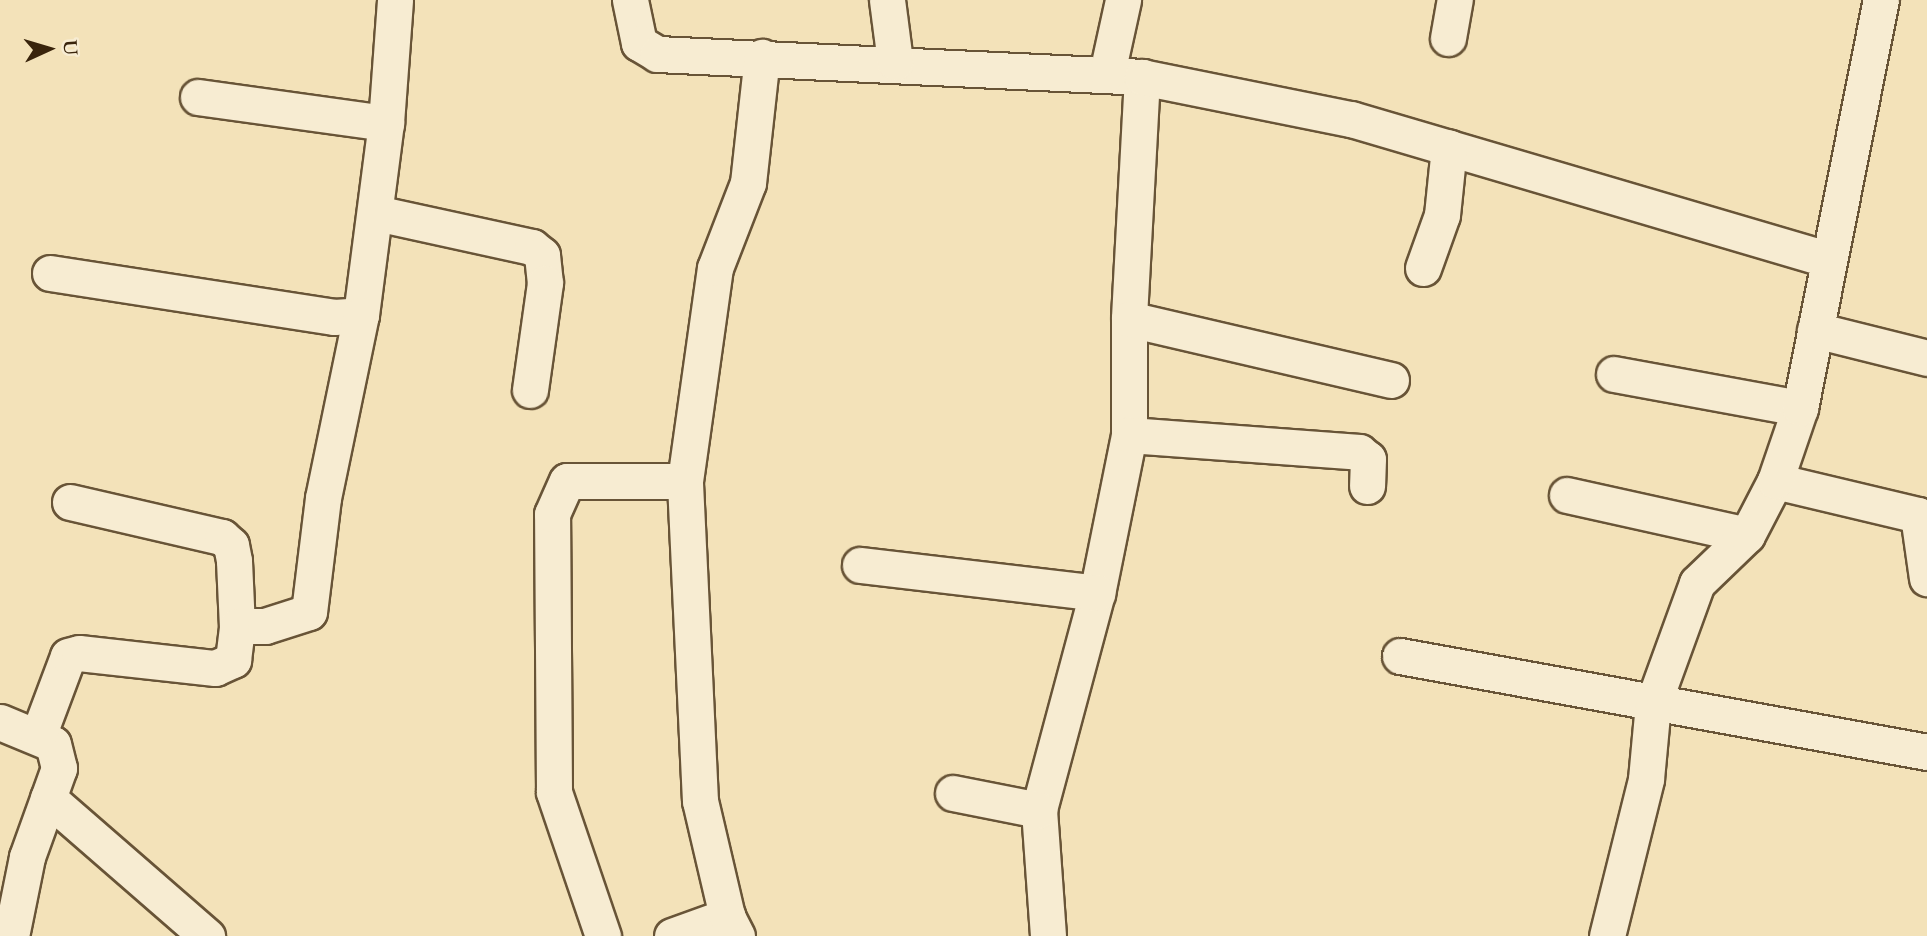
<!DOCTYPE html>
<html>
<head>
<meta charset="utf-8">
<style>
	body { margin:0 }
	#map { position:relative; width:1927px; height:936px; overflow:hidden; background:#f3e2b9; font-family:Cardo,serif }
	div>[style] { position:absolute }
	.roads { filter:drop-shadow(2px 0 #685437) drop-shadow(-2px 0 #685437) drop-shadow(0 2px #685437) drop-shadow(0 -2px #685437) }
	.minor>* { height:35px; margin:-17.5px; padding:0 17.5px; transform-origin:17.5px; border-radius:17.5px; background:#f7ecd2 }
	span { translate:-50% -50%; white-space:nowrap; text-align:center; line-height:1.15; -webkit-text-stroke:5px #f7ecd2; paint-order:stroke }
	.north { position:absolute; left:14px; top:14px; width:70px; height:70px; -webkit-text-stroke:5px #f7ecd2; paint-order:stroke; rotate:86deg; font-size:19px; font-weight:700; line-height:28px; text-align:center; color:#39240c }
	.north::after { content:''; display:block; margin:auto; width:24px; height:32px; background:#39240c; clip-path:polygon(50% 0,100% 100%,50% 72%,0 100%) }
</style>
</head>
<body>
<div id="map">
	<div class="roads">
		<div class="minor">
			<div style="left:630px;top:0;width:44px;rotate:78.2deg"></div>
			<div style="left:639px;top:43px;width:21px;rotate:31deg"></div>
			<div style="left:657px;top:54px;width:486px;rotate:2.7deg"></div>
			<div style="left:1142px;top:77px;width:242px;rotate:93.1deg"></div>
			<div style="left:1129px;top:319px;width:116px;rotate:90deg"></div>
			<div style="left:1129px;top:435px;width:161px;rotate:101.4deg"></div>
			<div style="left:1097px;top:593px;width:225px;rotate:105deg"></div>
			<div style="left:1039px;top:810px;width:126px;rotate:85.9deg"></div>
			<div style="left:887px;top:0;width:63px;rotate:82.6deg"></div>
			<div style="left:1448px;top:38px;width:39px;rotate:-80deg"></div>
			<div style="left:1107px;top:73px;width:75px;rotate:-77.6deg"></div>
			<div style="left:1142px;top:77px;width:213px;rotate:11.4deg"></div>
			<div style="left:1351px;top:119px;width:498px;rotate:16.4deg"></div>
			<div style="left:198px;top:97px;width:190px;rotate:7.9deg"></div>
			<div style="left:376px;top:213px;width:160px;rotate:12.3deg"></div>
			<div style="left:532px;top:247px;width:13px;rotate:39deg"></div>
			<div style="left:542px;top:255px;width:28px;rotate:84deg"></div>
			<div style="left:545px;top:283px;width:108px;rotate:98deg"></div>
			<div style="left:1423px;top:268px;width:56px;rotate:-70.3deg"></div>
			<div style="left:1442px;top:215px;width:68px;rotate:-84.1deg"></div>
			<div style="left:50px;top:273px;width:287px;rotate:8.8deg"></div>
			<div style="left:334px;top:317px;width:27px;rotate:-4deg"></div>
			<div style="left:361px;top:315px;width:194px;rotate:-82.6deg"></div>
			<div style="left:386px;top:123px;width:123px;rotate:-85.8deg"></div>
			<div style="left:1129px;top:319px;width:269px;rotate:13.1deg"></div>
			<div style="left:1815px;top:330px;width:115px;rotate:14deg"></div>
			<div style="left:1614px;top:374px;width:189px;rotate:10.4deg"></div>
			<div style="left:1129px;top:435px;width:231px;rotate:4.2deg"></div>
			<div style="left:1359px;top:452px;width:11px;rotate:38deg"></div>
			<div style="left:1368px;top:459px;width:27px;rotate:92deg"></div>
			<div style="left:1775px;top:481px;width:147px;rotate:13.4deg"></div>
			<div style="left:1918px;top:515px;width:64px;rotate:81.9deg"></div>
			<div style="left:1567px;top:495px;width:184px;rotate:12.5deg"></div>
			<div style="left:70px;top:502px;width:156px;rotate:13deg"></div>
			<div style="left:222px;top:537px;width:12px;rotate:42deg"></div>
			<div style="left:231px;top:545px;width:16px;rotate:79deg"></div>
			<div style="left:234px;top:561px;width:65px;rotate:87.4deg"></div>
			<div style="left:860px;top:565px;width:239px;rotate:6.7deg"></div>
			<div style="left:1400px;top:656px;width:536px;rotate:10.32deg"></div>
			<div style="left:0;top:722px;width:57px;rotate:22.5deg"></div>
			<div style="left:53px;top:744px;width:25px;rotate:76deg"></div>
			<div style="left:59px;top:768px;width:95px;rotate:109.8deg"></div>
			<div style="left:27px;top:857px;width:81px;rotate:101.4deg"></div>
			<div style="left:38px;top:736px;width:85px;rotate:-69.4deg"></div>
			<div style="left:68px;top:656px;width:11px;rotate:-15deg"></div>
			<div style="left:79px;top:653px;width:137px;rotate:6.3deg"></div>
			<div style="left:215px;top:668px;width:20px;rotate:-24deg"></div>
			<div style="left:233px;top:660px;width:34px;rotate:-83deg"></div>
			<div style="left:237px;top:626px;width:28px"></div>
			<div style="left:265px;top:626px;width:46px;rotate:-17.7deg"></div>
			<div style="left:309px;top:612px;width:115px;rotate:-83deg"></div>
			<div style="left:323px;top:498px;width:187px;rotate:-78.3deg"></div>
			<div style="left:953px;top:793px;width:88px;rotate:11.2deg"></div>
			<div style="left:48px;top:798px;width:211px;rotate:41deg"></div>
			<div style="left:603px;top:936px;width:152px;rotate:-108.8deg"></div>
			<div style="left:554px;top:792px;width:278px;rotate:-90.4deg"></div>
			<div style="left:552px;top:514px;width:36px;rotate:-66deg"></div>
			<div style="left:567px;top:481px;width:118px"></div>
			<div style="left:672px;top:936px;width:59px;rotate:-20deg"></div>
			<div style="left:737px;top:936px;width:22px;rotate:-117deg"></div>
			<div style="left:727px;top:916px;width:118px;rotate:-103.2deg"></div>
			<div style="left:700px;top:801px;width:320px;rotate:-92.7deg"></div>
			<div style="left:685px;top:481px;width:215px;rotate:-82deg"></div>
			<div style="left:715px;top:268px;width:91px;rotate:-68.8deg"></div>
			<div style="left:748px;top:183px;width:127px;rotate:-83.7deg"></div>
			<div style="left:1607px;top:936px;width:162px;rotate:-76deg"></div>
			<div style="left:1646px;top:779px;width:75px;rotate:-84.7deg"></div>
			<div style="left:1653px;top:704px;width:129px;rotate:-70deg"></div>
			<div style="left:1697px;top:583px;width:69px;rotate:-43.8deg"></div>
			<div style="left:1747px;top:535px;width:61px;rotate:-62.6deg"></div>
			<div style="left:1775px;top:481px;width:77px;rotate:-71.1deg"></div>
			<div style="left:1800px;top:408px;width:416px;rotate:-78.8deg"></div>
		</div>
	</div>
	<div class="north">U</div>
</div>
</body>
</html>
